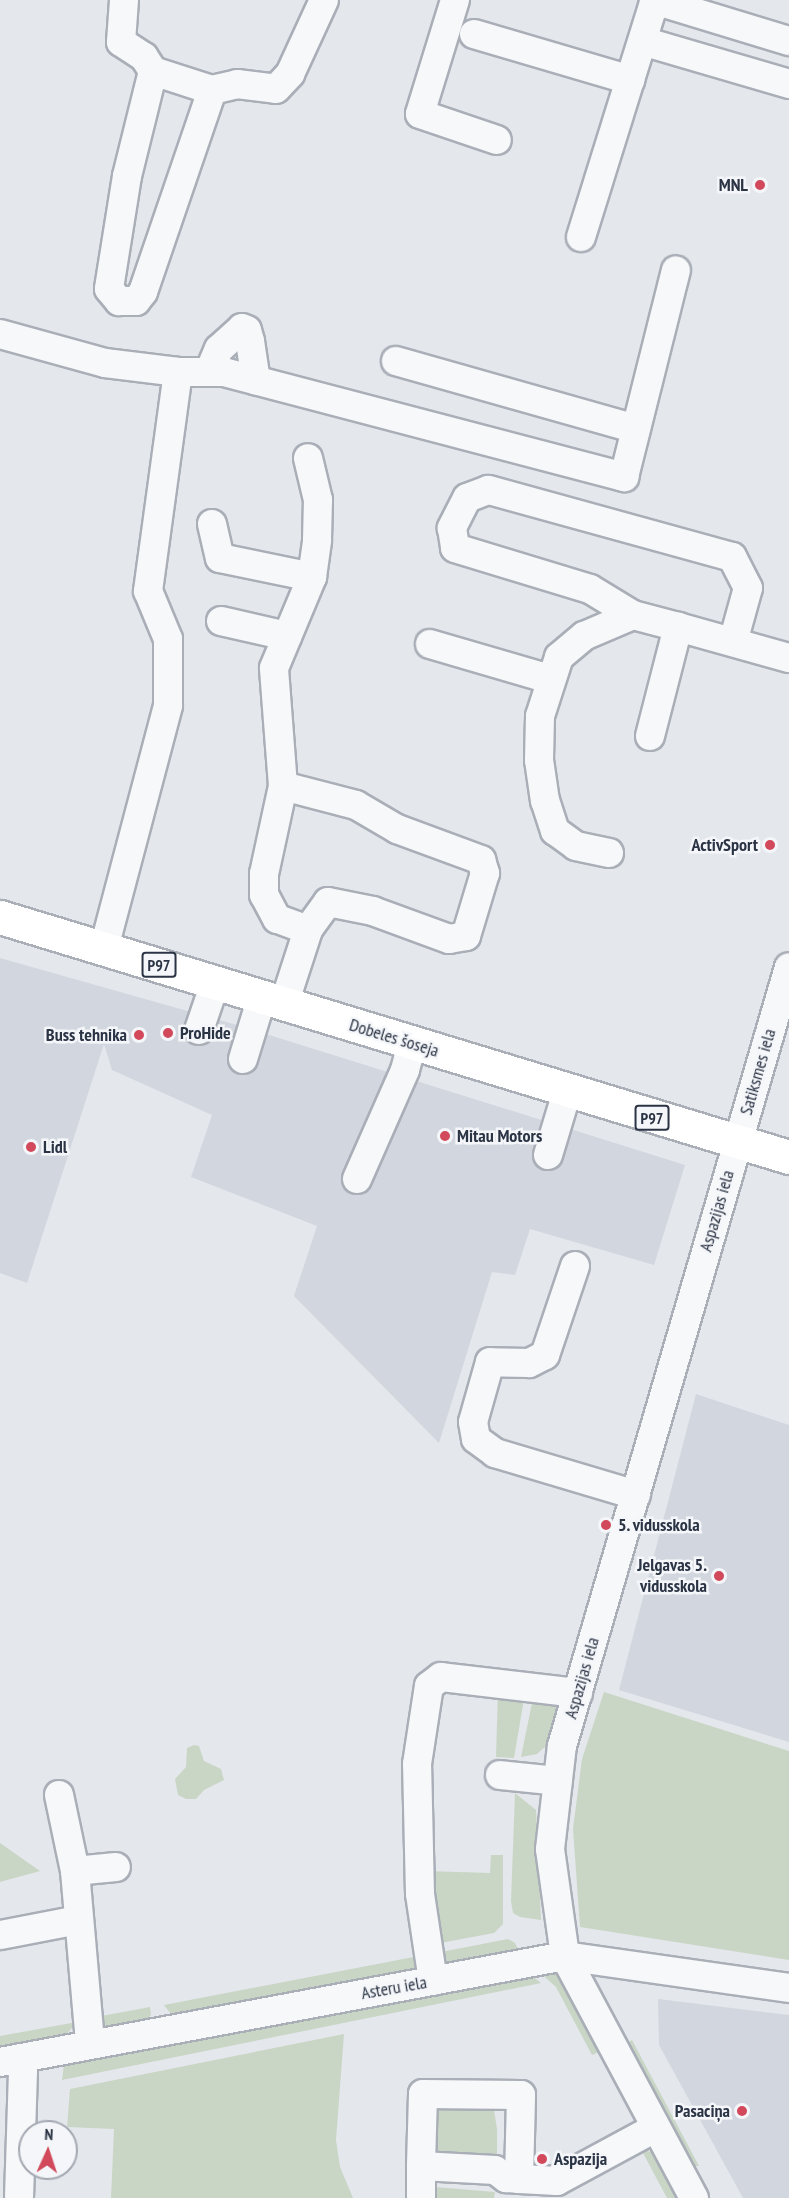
<!DOCTYPE html>
<html>
<head>
<meta charset="utf-8">
<style>
	body { margin:0 }
	#map { position:relative; width:789px; height:2198px; overflow:hidden; background:#e4e7ec; font-family:"PT Sans Narrow",sans-serif }
	div>[style] { position:absolute }
	.built>* { inset:0; background:#d2d6de }
	.green>* { inset:0; background:#c9d6c5 }
	.roads { filter:drop-shadow(2px 0 #a9aeb7) drop-shadow(-2px 0 #a9aeb7) drop-shadow(0 2px #a9aeb7) drop-shadow(0 -2px #a9aeb7) }
	.minor>* { height:28px; margin:-14px; padding:0 14px; transform-origin:14px; border-radius:14px; background:#f7f8fa }
	.major>* { height:33px; margin:-16.5px; padding:0 16.5px; transform-origin:16.5px; border-radius:16.5px; background:#fff }
	.dots>* { width:16px; height:16px; translate:-50% -50%; box-sizing:border-box; border:3px solid #f4f6f9; border-radius:50% }
	span { translate:-50% -50%; white-space:nowrap; text-align:center; line-height:1.15; -webkit-text-stroke:5px #f4f6f9; paint-order:stroke }
	.shield-label span { padding:2px 4px; background:#f4f6f9; border:2px solid; border-radius:4px; -webkit-text-stroke-width:0 }
	.shield-label { font-size:16px; color:#2b3445; font-weight:700 }
	.poi-label { font-size:18px; color:#2b3445; font-weight:700 }
	.right { translate:-100% -50%; text-align:right }
	.left { translate:0 -50%; text-align:left }
	.street-label { font-size:18px; color:#2b3445 }
	.north { position:absolute; left:18px; top:2120px; width:60px; height:60px; box-sizing:border-box; background:#f4f6f9; border:2px solid #a4a8b1; border-radius:50%; rotate:3deg; font-size:16px; font-weight:700; line-height:24px; text-align:center; color:#2b3445 }
	.north::after { content:''; display:block; margin:auto; width:21px; height:27px; background:#d1495b; clip-path:polygon(50% 0,100% 100%,50% 72%,0 100%) }
</style>
</head>
<body>
<div id="map">
	<div class="built">
		<div style="clip-path:polygon(0 958px,244px 1027px,685px 1165px,654px 1265px,530px 1229px,515px 1275px,492px 1272px,439px 1443px,294px 1296px,317px 1226px,191px 1177px,212px 1115px,112px 1070px,104px 1044px,27px 1283px,0 1273px)"></div>
		<div style="clip-path:polygon(696px 1394px,789px 1425px,789px 1742px,619px 1690px)"></div>
		<div style="clip-path:polygon(658px 1999px,789px 2015px,789px 2198px,743px 2198px,659px 2045px)"></div>
	</div>
	<div class="green">
		<div style="clip-path:polygon(498px 1690px,525px 1693px,514px 1758px,496px 1757px)"></div>
		<div style="clip-path:polygon(604px 1692px,789px 1751px,789px 1960px,580px 1927px,573px 1829px,582px 1759px)"></div>
		<div style="clip-path:polygon(534px 1693px,555px 1699px,559px 1705px,547px 1745px,537px 1754px,521px 1757px)"></div>
		<div style="clip-path:polygon(194px 1745px,199px 1746px,204px 1761px,221px 1769px,224px 1780px,204px 1790px,196px 1799px,186px 1799px,178px 1795px,175px 1779px,186px 1767px,187px 1748px)"></div>
		<div style="clip-path:polygon(515px 1793px,536px 1810px,541px 1920px,520px 1917px,513px 1913px,511px 1901px)"></div>
		<div style="clip-path:polygon(0 1843px,40px 1871px,0 1882px)"></div>
		<div style="clip-path:polygon(491px 1855px,503px 1855px,503px 1924px,494px 1933px,435px 1944px,426px 1871px,490px 1873px)"></div>
		<div style="clip-path:polygon(508px 1939px,515px 1943px,520px 1954px,454px 1967px,443px 1963px,436px 1953px)"></div>
		<div style="clip-path:polygon(424px 1955px,420px 1969px,182px 2017px,171px 2014px,164px 2005px)"></div>
		<div style="clip-path:polygon(537px 1970px,560px 1971px,599px 2052px,592px 2055px,556px 1987px)"></div>
		<div style="clip-path:polygon(527px 1972px,541px 1983px,62px 2080px,64px 2065px,73px 2055px)"></div>
		<div style="clip-path:polygon(150px 2007px,151px 2015px,144px 2023px,106px 2032px,97px 2027px,96px 2017px)"></div>
		<div style="clip-path:polygon(77px 2022px,60px 2042px,0 2046px,0 2036px)"></div>
		<div style="clip-path:polygon(344px 2034px,336px 2140px,340px 2167px,353px 2198px,111px 2198px,114px 2129px,67px 2127px,70px 2089px)"></div>
		<div style="clip-path:polygon(632px 2040px,699px 2166px,693px 2166px,626px 2044px)"></div>
		<div style="clip-path:polygon(426px 2103px,487px 2103px,494px 2110px,497px 2129px,497px 2166px,436px 2160px)"></div>
		<div style="clip-path:polygon(647px 2151px,652px 2152px,677px 2198px,667px 2198px,643px 2153px)"></div>
		<div style="clip-path:polygon(435px 2187px,495px 2192px,494px 2198px,437px 2198px)"></div>
	</div>
	<div class="roads">
		<div class="minor">
			<div style="left:124px;top:0;width:42px;rotate:94.1deg"></div>
			<div style="left:121px;top:42px;width:27px;rotate:33deg"></div>
			<div style="left:144px;top:57px;width:17px;rotate:57deg"></div>
			<div style="left:153px;top:71px;width:108px;rotate:103.9deg"></div>
			<div style="left:127px;top:176px;width:114px;rotate:99.1deg"></div>
			<div style="left:109px;top:289px;width:16px;rotate:50deg"></div>
			<div style="left:119px;top:301px;width:17px"></div>
			<div style="left:136px;top:301px;width:11px;rotate:-52deg"></div>
			<div style="left:143px;top:292px;width:213px;rotate:-71.1deg"></div>
			<div style="left:212px;top:90px;width:26px;rotate:-13deg"></div>
			<div style="left:237px;top:84px;width:39px;rotate:7deg"></div>
			<div style="left:276px;top:89px;width:21px;rotate:-47deg"></div>
			<div style="left:290px;top:74px;width:81px;rotate:-65.3deg"></div>
			<div style="left:455px;top:0;width:119px;rotate:107.1deg"></div>
			<div style="left:420px;top:114px;width:81px;rotate:18.7deg"></div>
			<div style="left:654px;top:0;width:141px;rotate:16.9deg"></div>
			<div style="left:474px;top:34px;width:163px;rotate:16.4deg"></div>
			<div style="left:656px;top:45px;width:139px;rotate:16.3deg"></div>
			<div style="left:153px;top:71px;width:62px;rotate:17.9deg"></div>
			<div style="left:581px;top:237px;width:248px;rotate:-72.7deg"></div>
			<div style="left:0;top:334px;width:109px;rotate:15.4deg"></div>
			<div style="left:105px;top:363px;width:74px;rotate:7deg"></div>
			<div style="left:178px;top:372px;width:46px"></div>
			<div style="left:224px;top:372px;width:414px;rotate:14.7deg"></div>
			<div style="left:624px;top:477px;width:213px;rotate:-75.9deg"></div>
			<div style="left:396px;top:361px;width:249px;rotate:15.8deg"></div>
			<div style="left:209px;top:372px;width:25px;rotate:-67deg"></div>
			<div style="left:219px;top:349px;width:31px;rotate:-42deg"></div>
			<div style="left:242px;top:328px;width:5px;rotate:22deg"></div>
			<div style="left:247px;top:330px;width:11px;rotate:75deg"></div>
			<div style="left:250px;top:341px;width:40px;rotate:81.5deg"></div>
			<div style="left:212px;top:524px;width:35px;rotate:77deg"></div>
			<div style="left:220px;top:558px;width:94px;rotate:11.7deg"></div>
			<div style="left:221px;top:621px;width:68px;rotate:12.8deg"></div>
			<div style="left:733px;top:642px;width:56px;rotate:-74.5deg"></div>
			<div style="left:748px;top:588px;width:35px;rotate:-117deg"></div>
			<div style="left:732px;top:557px;width:253px;rotate:-164.6deg"></div>
			<div style="left:488px;top:490px;width:22px;rotate:159deg"></div>
			<div style="left:467px;top:498px;width:34px;rotate:117deg"></div>
			<div style="left:452px;top:528px;width:20px;rotate:81deg"></div>
			<div style="left:455px;top:548px;width:141px;rotate:16.9deg"></div>
			<div style="left:590px;top:589px;width:50px;rotate:31.2deg"></div>
			<div style="left:633px;top:615px;width:47px;rotate:14.9deg"></div>
			<div style="left:678px;top:627px;width:115px;rotate:15.6deg"></div>
			<div style="left:430px;top:644px;width:125px;rotate:16.3deg"></div>
			<div style="left:650px;top:736px;width:113px;rotate:-75.6deg"></div>
			<div style="left:283px;top:786px;width:75px;rotate:14.6deg"></div>
			<div style="left:356px;top:805px;width:48px;rotate:30.3deg"></div>
			<div style="left:397px;top:829px;width:90px;rotate:20.3deg"></div>
			<div style="left:481px;top:860px;width:14px;rotate:73deg"></div>
			<div style="left:485px;top:873px;width:66px;rotate:106.8deg"></div>
			<div style="left:466px;top:936px;width:17px;rotate:170deg"></div>
			<div style="left:449px;top:939px;width:81px;rotate:-159.8deg"></div>
			<div style="left:373px;top:911px;width:46px;rotate:-168.7deg"></div>
			<div style="left:328px;top:902px;width:34px;rotate:126deg"></div>
			<div style="left:609px;top:853px;width:34px;rotate:-168deg"></div>
			<div style="left:576px;top:846px;width:26px;rotate:-144deg"></div>
			<div style="left:555px;top:831px;width:32px;rotate:-108deg"></div>
			<div style="left:545px;top:801px;width:41px;rotate:-98.3deg"></div>
			<div style="left:539px;top:760px;width:44px;rotate:-88.7deg"></div>
			<div style="left:540px;top:716px;width:62px;rotate:-72.1deg"></div>
			<div style="left:559px;top:657px;width:33px;rotate:-40deg"></div>
			<div style="left:584px;top:636px;width:53px;rotate:-23.2deg"></div>
			<div style="left:104px;top:948px;width:251px;rotate:-75.2deg"></div>
			<div style="left:168px;top:705px;width:66px;rotate:-90deg"></div>
			<div style="left:168px;top:639px;width:52px;rotate:-112.6deg"></div>
			<div style="left:148px;top:591px;width:221px;rotate:-82.2deg"></div>
			<div style="left:284px;top:1004px;width:78px;rotate:-72deg"></div>
			<div style="left:308px;top:930px;width:33px;rotate:-160deg"></div>
			<div style="left:277px;top:919px;width:27px;rotate:-118deg"></div>
			<div style="left:264px;top:895px;width:21px;rotate:-90deg"></div>
			<div style="left:264px;top:874px;width:90px;rotate:-77.8deg"></div>
			<div style="left:283px;top:786px;width:118px;rotate:-94.4deg"></div>
			<div style="left:274px;top:668px;width:99px;rotate:-67.3deg"></div>
			<div style="left:312px;top:577px;width:37px;rotate:-82deg"></div>
			<div style="left:317px;top:540px;width:40px;rotate:-88.6deg"></div>
			<div style="left:318px;top:500px;width:43px;rotate:-103.4deg"></div>
			<div style="left:199px;top:1030px;width:50px;rotate:-71.2deg"></div>
			<div style="left:243px;top:1059px;width:65px;rotate:-73deg"></div>
			<div style="left:548px;top:1155px;width:66px;rotate:-73.2deg"></div>
			<div style="left:357px;top:1179px;width:119px;rotate:-66.2deg"></div>
			<div style="left:405px;top:1070px;width:27px;rotate:-75deg"></div>
			<div style="left:575px;top:1266px;width:94px;rotate:108.6deg"></div>
			<div style="left:545px;top:1355px;width:18px;rotate:153deg"></div>
			<div style="left:529px;top:1363px;width:39px;rotate:-179deg"></div>
			<div style="left:490px;top:1362px;width:62px;rotate:105.8deg"></div>
			<div style="left:473px;top:1422px;width:17px;rotate:80deg"></div>
			<div style="left:476px;top:1439px;width:24px;rotate:36deg"></div>
			<div style="left:495px;top:1453px;width:147px;rotate:16.6deg"></div>
			<div style="left:500px;top:1775px;width:58px;rotate:5.9deg"></div>
			<div style="left:59px;top:1795px;width:78px;rotate:78.1deg"></div>
			<div style="left:75px;top:1871px;width:173px;rotate:85deg"></div>
			<div style="left:75px;top:1871px;width:41px;rotate:-5.6deg"></div>
			<div style="left:0;top:1935px;width:79px;rotate:-10.9deg"></div>
			<div style="left:433px;top:1981px;width:88px;rotate:-98.5deg"></div>
			<div style="left:420px;top:1894px;width:130px;rotate:-91.3deg"></div>
			<div style="left:417px;top:1764px;width:79px;rotate:-81.3deg"></div>
			<div style="left:429px;top:1686px;width:15px;rotate:-37deg"></div>
			<div style="left:441px;top:1677px;width:138px;rotate:6.7deg"></div>
			<div style="left:0;top:2062px;width:575px;rotate:-10.63deg"></div>
			<div style="left:565px;top:1956px;width:226px;rotate:8.1deg"></div>
			<div style="left:519px;top:2179px;width:84px;rotate:-88.6deg"></div>
			<div style="left:521px;top:2095px;width:98px;rotate:-179.4deg"></div>
			<div style="left:423px;top:2094px;width:72px;rotate:91.6deg"></div>
			<div style="left:421px;top:2166px;width:74px;rotate:3.1deg"></div>
			<div style="left:495px;top:2170px;width:14px;rotate:36deg"></div>
			<div style="left:506px;top:2178px;width:13px;rotate:4deg"></div>
			<div style="left:519px;top:2179px;width:38px;rotate:3deg"></div>
			<div style="left:557px;top:2181px;width:111px;rotate:-28.4deg"></div>
			<div style="left:19px;top:2198px;width:126px;rotate:-88.2deg"></div>
			<div style="left:23px;top:2072px;width:14px;rotate:-102deg"></div>
			<div style="left:421px;top:2198px;width:32px;rotate:-90deg"></div>
			<div style="left:694px;top:2198px;width:274px;rotate:-118.1deg"></div>
			<div style="left:565px;top:1956px;width:108px;rotate:-98deg"></div>
			<div style="left:550px;top:1849px;width:104px;rotate:-83.4deg"></div>
			<div style="left:562px;top:1746px;width:811px;rotate:-73.75deg"></div>
		</div>
		<div class="major">
			<div style="left:0;top:917px;width:825px;rotate:16.92deg"></div>
		</div>
	</div>
	<div class="dots">
		<div style="left:760px;top:185px;background:#d1495b"></div>
		<div style="left:770px;top:845px;background:#d1495b"></div>
		<div style="left:168px;top:1033px;background:#d1495b"></div>
		<div style="left:139px;top:1035px;background:#d1495b"></div>
		<div style="left:445px;top:1136px;background:#d1495b"></div>
		<div style="left:31px;top:1147px;background:#d1495b"></div>
		<div style="left:606px;top:1525px;background:#d1495b"></div>
		<div style="left:719px;top:1576px;background:#d1495b"></div>
		<div style="left:742px;top:2111px;background:#d1495b"></div>
		<div style="left:542px;top:2159px;background:#d1495b"></div>
	</div>
	<div class="shield-label">
		<span style="left:159px;top:965px">P97</span>
		<span style="left:652px;top:1118px">P97</span>
	</div>
	<div class="poi-label">
		<span class="right" style="left:748px;top:185px">MNL</span>
		<span class="right" style="left:758px;top:845px">ActivSport</span>
		<span class="left" style="left:180px;top:1033px">ProHide</span>
		<span class="right" style="left:127px;top:1035px">Buss tehnika</span>
		<span class="left" style="left:457px;top:1136px">Mitau Motors</span>
		<span class="left" style="left:43px;top:1147px">Lidl</span>
		<span class="left" style="left:618px;top:1525px">5. vidusskola</span>
		<span class="right" style="left:707px;top:1576px">Jelgavas 5.<br>vidusskola</span>
		<span class="right" style="left:730px;top:2111px">Pasaciņa</span>
		<span class="left" style="left:554px;top:2159px">Aspazija</span>
	</div>
	<div class="street-label">
		<span style="left:394px;top:1038px;rotate:17deg">Dobeles šoseja</span>
		<span style="left:758px;top:1072px;rotate:-74deg">Satiksmes iela</span>
		<span style="left:717px;top:1211px;rotate:-74deg">Aspazijas iela</span>
		<span style="left:582px;top:1678px;rotate:-74deg">Aspazijas iela</span>
		<span style="left:394px;top:1988px;rotate:-10deg">Asteru iela</span>
	</div>
	<div class="north">N</div>
</div>
</body>
</html>
